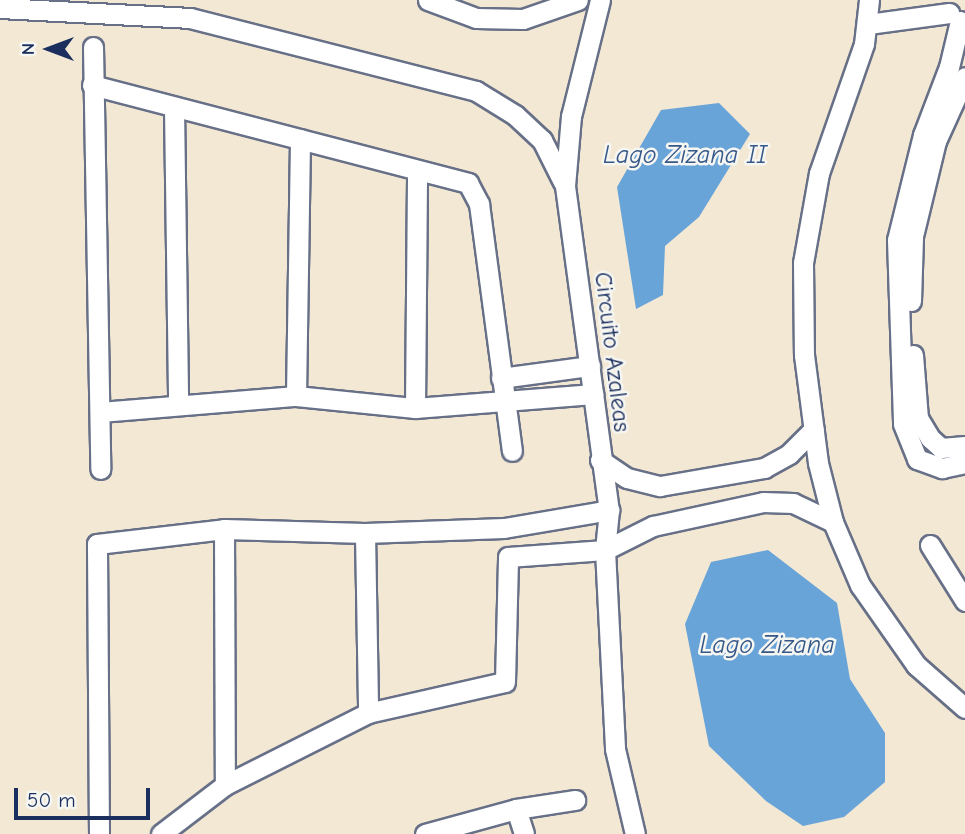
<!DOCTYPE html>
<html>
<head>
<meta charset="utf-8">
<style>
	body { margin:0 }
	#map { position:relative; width:965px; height:834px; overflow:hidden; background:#f3e8d4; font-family:"Comic Neue",sans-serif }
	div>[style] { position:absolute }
	.water>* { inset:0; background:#69a4d9 }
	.roads { filter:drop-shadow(2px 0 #677087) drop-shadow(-2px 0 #677087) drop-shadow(0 2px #677087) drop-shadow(0 -2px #677087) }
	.minor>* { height:19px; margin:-9.5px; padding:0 9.5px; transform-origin:9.5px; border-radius:9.5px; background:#fff }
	span { translate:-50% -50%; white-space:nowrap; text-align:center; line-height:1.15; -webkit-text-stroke:5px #f6f6f2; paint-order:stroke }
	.street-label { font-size:24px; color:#1b2f5e }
	.water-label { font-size:26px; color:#365889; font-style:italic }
	.north { position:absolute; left:14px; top:14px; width:70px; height:70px; -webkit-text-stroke:5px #f6f6f2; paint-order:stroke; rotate:270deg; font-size:19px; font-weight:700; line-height:28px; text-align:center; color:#1b2f5e }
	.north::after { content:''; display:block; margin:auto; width:24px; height:32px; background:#1b2f5e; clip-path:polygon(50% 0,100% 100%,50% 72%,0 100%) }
	.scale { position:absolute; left:14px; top:788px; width:136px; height:32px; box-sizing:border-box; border:4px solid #1b2f5e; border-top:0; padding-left:9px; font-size:21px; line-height:24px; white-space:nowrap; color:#1b2f5e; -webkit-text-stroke:5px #f6f6f2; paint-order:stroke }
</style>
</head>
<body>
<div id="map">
	<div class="water">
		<div style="clip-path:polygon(719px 103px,750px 134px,699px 217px,665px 246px,663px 295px,636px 309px,617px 187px,661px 110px)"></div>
		<div style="clip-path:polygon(768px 550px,837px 603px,850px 679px,885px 733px,885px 782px,844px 817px,803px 826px,766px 801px,709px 746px,685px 624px,711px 562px)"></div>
	</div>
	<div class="roads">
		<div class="minor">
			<div style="left:428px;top:0;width:51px;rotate:20.6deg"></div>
			<div style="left:476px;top:18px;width:47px;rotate:1.2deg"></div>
			<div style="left:523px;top:19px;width:58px;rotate:-19.1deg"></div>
			<div style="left:600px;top:0;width:120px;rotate:104deg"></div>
			<div style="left:571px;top:116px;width:70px;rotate:94.9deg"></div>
			<div style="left:565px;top:186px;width:327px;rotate:82.3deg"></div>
			<div style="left:609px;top:510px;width:40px;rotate:95.7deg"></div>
			<div style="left:605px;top:550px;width:199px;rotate:87.1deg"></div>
			<div style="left:615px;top:749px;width:87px;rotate:76.8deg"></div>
			<div style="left:869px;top:0;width:44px;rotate:96.5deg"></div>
			<div style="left:864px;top:44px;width:137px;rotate:109.2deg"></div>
			<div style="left:819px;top:173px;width:91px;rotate:100.1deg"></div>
			<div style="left:803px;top:263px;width:92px;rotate:89.4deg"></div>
			<div style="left:804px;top:355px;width:109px;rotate:82.6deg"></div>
			<div style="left:818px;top:463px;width:61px;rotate:75.7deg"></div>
			<div style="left:833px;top:522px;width:69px;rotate:66.8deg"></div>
			<div style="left:860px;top:585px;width:98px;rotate:55deg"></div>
			<div style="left:916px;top:665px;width:65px;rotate:41.3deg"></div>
			<div style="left:0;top:8px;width:190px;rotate:3deg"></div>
			<div style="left:190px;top:18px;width:295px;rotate:14.3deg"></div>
			<div style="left:476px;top:91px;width:46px;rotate:31.6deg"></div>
			<div style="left:515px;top:115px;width:37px;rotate:43deg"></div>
			<div style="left:542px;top:140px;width:47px;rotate:63.4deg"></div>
			<div style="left:960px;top:21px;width:47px;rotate:103.4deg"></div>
			<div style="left:949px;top:67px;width:73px;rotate:110.9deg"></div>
			<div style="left:923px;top:135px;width:108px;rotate:103.9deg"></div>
			<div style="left:897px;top:240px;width:184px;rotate:88.1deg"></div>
			<div style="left:903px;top:424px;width:38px;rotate:68deg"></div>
			<div style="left:917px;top:459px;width:27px;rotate:20deg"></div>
			<div style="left:942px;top:468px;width:24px;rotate:-12deg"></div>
			<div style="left:868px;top:24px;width:82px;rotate:-7.7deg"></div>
			<div style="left:93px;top:47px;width:422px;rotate:89deg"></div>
			<div style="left:92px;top:85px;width:389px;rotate:14.6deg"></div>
			<div style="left:468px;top:183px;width:24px;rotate:62deg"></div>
			<div style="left:479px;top:204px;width:249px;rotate:82.4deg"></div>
			<div style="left:174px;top:107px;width:295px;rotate:89.2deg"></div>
			<div style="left:911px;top:301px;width:65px;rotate:-88.2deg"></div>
			<div style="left:913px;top:236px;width:98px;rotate:-76.4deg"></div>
			<div style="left:936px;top:141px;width:70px;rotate:-65.6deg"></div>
			<div style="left:913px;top:355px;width:63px;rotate:85.5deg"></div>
			<div style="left:918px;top:418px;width:23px;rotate:59deg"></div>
			<div style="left:930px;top:438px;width:15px;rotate:42deg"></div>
			<div style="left:941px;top:448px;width:24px;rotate:-5deg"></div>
			<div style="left:501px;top:378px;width:90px;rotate:-7.7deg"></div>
			<div style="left:296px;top:396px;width:257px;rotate:-89.1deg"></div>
			<div style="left:415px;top:408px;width:238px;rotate:-89.5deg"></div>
			<div style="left:100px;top:412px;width:197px;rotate:-4.7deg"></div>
			<div style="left:296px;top:396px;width:120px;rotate:5.8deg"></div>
			<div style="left:415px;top:408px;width:179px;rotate:-4.5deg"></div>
			<div style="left:600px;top:460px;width:32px;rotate:34deg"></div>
			<div style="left:627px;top:478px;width:34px;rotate:14deg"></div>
			<div style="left:660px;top:486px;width:106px;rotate:-9.8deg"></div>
			<div style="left:764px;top:468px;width:29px;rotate:-29deg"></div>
			<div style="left:789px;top:454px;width:35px;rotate:-45deg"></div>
			<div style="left:224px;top:529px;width:256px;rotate:89.8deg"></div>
			<div style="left:365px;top:533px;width:180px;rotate:89deg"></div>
			<div style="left:930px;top:545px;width:66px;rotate:58deg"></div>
			<div style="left:516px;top:809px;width:26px;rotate:72deg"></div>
			<div style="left:99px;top:834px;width:290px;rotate:-90.4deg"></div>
			<div style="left:97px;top:544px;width:128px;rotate:-6.7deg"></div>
			<div style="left:224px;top:529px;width:141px;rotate:1.6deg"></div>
			<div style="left:365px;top:533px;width:139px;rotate:-2.1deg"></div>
			<div style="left:504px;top:528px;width:107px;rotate:-9.7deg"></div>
			<div style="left:161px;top:834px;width:81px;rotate:-37.4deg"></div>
			<div style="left:225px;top:785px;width:160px;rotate:-26.7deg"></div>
			<div style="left:368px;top:713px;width:140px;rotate:-12.8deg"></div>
			<div style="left:505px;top:682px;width:125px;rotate:-88.6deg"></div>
			<div style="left:508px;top:557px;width:97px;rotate:-4.1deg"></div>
			<div style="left:605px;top:550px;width:54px;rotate:-26.6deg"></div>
			<div style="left:653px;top:526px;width:113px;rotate:-12.3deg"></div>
			<div style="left:763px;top:502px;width:30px;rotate:2deg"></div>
			<div style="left:793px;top:503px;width:44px;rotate:25.4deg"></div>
			<div style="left:425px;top:834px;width:94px;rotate:-15.4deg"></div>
			<div style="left:516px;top:809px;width:60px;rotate:-8.7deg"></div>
		</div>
	</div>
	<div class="street-label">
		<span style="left:612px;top:352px;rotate:83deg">Circuito Azaleas</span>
	</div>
	<div class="water-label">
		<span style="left:685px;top:156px">Lago Zizana II</span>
		<span style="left:767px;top:646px">Lago Zizana</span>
	</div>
	<div class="north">N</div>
	<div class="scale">50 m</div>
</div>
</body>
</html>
